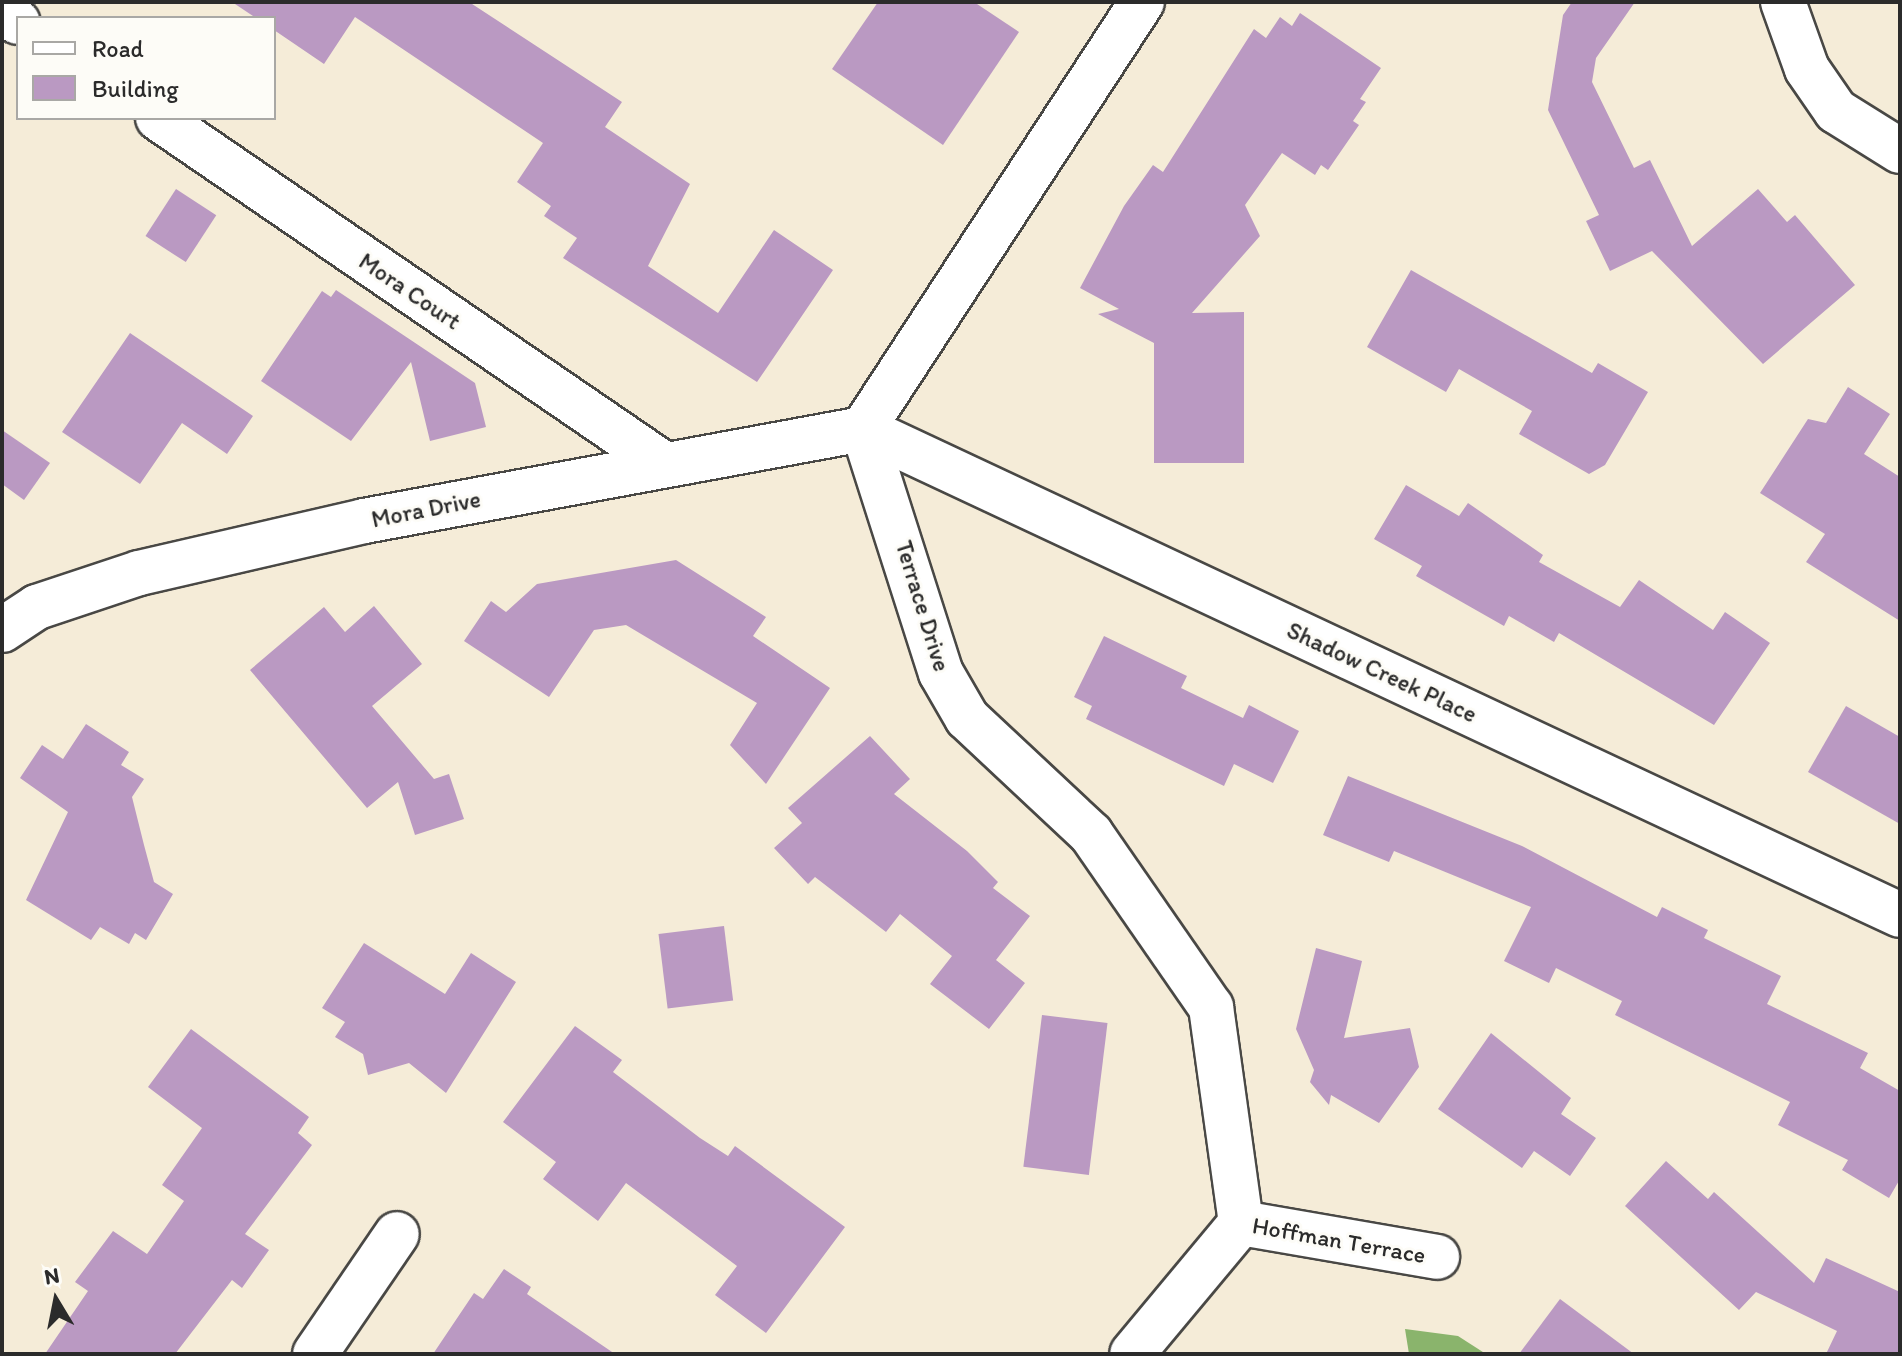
<!DOCTYPE html>
<html>
<head>
<meta charset="utf-8">
<style>
	body { margin:0 }
	#map { position:relative; width:1902px; height:1356px; overflow:hidden; background:#f5ecd8; font-family:Itim,sans-serif }
	div>[style] { position:absolute }
	.forest>* { inset:0; background:#8ab46c }
	.building>* { inset:0; background:#ba99c2; transform-origin:0 0 }
	.roads { filter:drop-shadow(2px 0 #494845) drop-shadow(-2px 0 #494845) drop-shadow(0 2px #494845) drop-shadow(0 -2px #494845) }
	.minor>* { height:44px; margin:-22px; padding:0 22px; transform-origin:22px; border-radius:22px; background:#fff }
	span { translate:-50% -50%; white-space:nowrap; text-align:center; line-height:1.15; -webkit-text-stroke:6px #fdfcf7; paint-order:stroke }
	.street-label { font-size:24px; color:#2b2b2b }
	.frame { position:absolute; inset:0; border:4px solid #2b2b2b; pointer-events:none }
	.legend { position:absolute; left:16px; top:16px; width:260px; height:104px; box-sizing:border-box; background:#fdfcf7; border:2px solid #a9a8a5; margin:0; padding:10px 14px; list-style:none; font-size:24px; color:#2b2b2b }
	.legend li { display:flex; align-items:center; gap:16px; height:40px }
	.legend b { width:40px; border:2px solid #a9a8a5 }
	.north { position:absolute; left:16px; top:1260px; width:80px; height:80px; -webkit-text-stroke:6px #fdfcf7; paint-order:stroke; rotate:350deg; font-size:22px; font-weight:700; line-height:32px; text-align:center; color:#2b2b2b }
	.north::after { content:''; display:block; margin:auto; width:28px; height:36px; background:#2b2b2b; clip-path:polygon(50% 0,100% 100%,50% 72%,0 100%) }
</style>
</head>
<body>
<div id="map">
	<div class="forest">
		<div style="clip-path:polygon(1405px 1329px,1458px 1336px,1486px 1354px,1409px 1354px)"></div>
	</div>
	<div class="building">
		<div style="clip-path:polygon(232px 2px,469px 2px,622px 102px,605px 127px,690px 184px,648px 266px,718px 313px,774px 230px,833px 270px,757px 382px,563px 258px,577px 238px,544px 216px,551px 206px,517px 182px,543px 143px,355px 17px,324px 64px,274px 30px,274px 18px,256px 18px)"></div>
		<div style="clip-path:polygon(878px 2px,974px 2px,1019px 32px,943px 145px,832px 69px)"></div>
		<div style="clip-path:polygon(1572px 2px,1635px 2px,1596px 58px,1592px 82px,1634px 168px,1650px 160px,1692px 246px,1758px 189px,1787px 222px,1795px 215px,1855px 285px,1763px 364px,1652px 251px,1610px 271px,1586px 221px,1599px 215px,1548px 110px,1563px 15px)"></div>
		<div style="clip-path:polygon(1300px 13px,1381px 68px,1360px 99px,1366px 102px,1353px 121px,1359px 125px,1328px 170px,1321px 165px,1315px 175px,1282px 153px,1245px 205px,1260px 236px,1192px 313px,1244px 312px,1244px 463px,1154px 463px,1154px 343px,1098px 314px,1119px 309px,1080px 288px,1124px 206px,1153px 165px,1163px 172px,1254px 29px,1266px 38px,1280px 17px,1292px 26px)"></div>
		<div style="left:176px;top:189px;width:48px;height:56px;rotate:33deg"></div>
		<div style="clip-path:polygon(1411px 270px,1592px 373px,1598px 363px,1648px 392px,1605px 465px,1589px 474px,1519px 434px,1532px 411px,1459px 369px,1446px 392px,1367px 347px)"></div>
		<div style="clip-path:polygon(336px 290px,475px 383px,486px 427px,430px 441px,411px 362px,351px 441px,261px 381px,322px 291px,331px 297px)"></div>
		<div style="clip-path:polygon(130px 333px,253px 416px,227px 454px,182px 423px,140px 484px,62px 432px)"></div>
		<div style="clip-path:polygon(1848px 387px,1890px 414px,1864px 454px,1900px 477px,1900px 621px,1806px 562px,1825px 534px,1760px 493px,1808px 419px,1826px 423px)"></div>
		<div style="clip-path:polygon(2px 430px,50px 463px,24px 500px,2px 484px)"></div>
		<div style="clip-path:polygon(1406px 485px,1459px 516px,1468px 503px,1543px 555px,1539px 562px,1620px 607px,1639px 580px,1713px 630px,1725px 612px,1770px 643px,1714px 725px,1559px 633px,1554px 642px,1509px 616px,1504px 626px,1416px 576px,1422px 566px,1374px 539px)"></div>
		<div style="clip-path:polygon(676px 560px,766px 617px,753px 636px,830px 688px,766px 784px,730px 745px,757px 703px,626px 625px,594px 630px,549px 697px,464px 641px,491px 601px,506px 612px,537px 584px)"></div>
		<div style="clip-path:polygon(374px 606px,422px 664px,372px 706px,434px 779px,449px 774px,464px 819px,415px 835px,398px 782px,367px 808px,250px 670px,324px 607px,345px 632px)"></div>
		<div style="clip-path:polygon(1104px 636px,1187px 676px,1181px 688px,1243px 718px,1249px 705px,1299px 731px,1273px 783px,1234px 764px,1224px 786px,1086px 719px,1092px 706px,1074px 697px)"></div>
		<div style="clip-path:polygon(1846px 706px,1900px 737px,1900px 824px,1808px 772px)"></div>
		<div style="clip-path:polygon(86px 724px,129px 752px,121px 765px,144px 779px,132px 797px,144px 845px,154px 882px,173px 894px,146px 940px,135px 933px,129px 944px,100px 927px,91px 940px,26px 900px,68px 812px,20px 778px,42px 745px,63px 759px)"></div>
		<div style="clip-path:polygon(870px 736px,910px 779px,894px 794px,967px 851px,998px 882px,993px 888px,1030px 916px,996px 960px,1025px 983px,989px 1029px,930px 984px,952px 956px,900px 914px,886px 932px,815px 877px,808px 884px,774px 848px,802px 823px,788px 808px)"></div>
		<div style="clip-path:polygon(1348px 776px,1522px 846px,1657px 917px,1662px 907px,1708px 930px,1704px 938px,1781px 976px,1767px 1004px,1868px 1053px,1860px 1068px,1900px 1091px,1900px 1179px,1889px 1198px,1842px 1170px,1848px 1160px,1778px 1125px,1790px 1102px,1615px 1015px,1622px 1001px,1556px 968px,1549px 983px,1504px 961px,1531px 907px,1394px 851px,1389px 862px,1323px 835px)"></div>
		<div style="left:724px;top:926px;width:75px;height:66px;rotate:83deg"></div>
		<div style="clip-path:polygon(364px 943px,445px 994px,471px 953px,516px 982px,446px 1093px,409px 1063px,368px 1075px,363px 1054px,335px 1037px,345px 1022px,322px 1008px)"></div>
		<div style="clip-path:polygon(1316px 948px,1362px 961px,1344px 1038px,1410px 1028px,1419px 1067px,1379px 1123px,1331px 1095px,1329px 1105px,1310px 1082px,1314px 1070px,1296px 1029px)"></div>
		<div style="left:1042px;top:1015px;width:66px;height:153px;rotate:7deg"></div>
		<div style="clip-path:polygon(575px 1026px,622px 1060px,613px 1072px,700px 1138px,728px 1156px,735px 1146px,845px 1227px,766px 1333px,715px 1295px,737px 1266px,626px 1183px,598px 1221px,543px 1179px,556px 1162px,503px 1122px)"></div>
		<div style="clip-path:polygon(191px 1029px,309px 1117px,298px 1133px,312px 1145px,245px 1234px,269px 1250px,242px 1288px,232px 1280px,175px 1354px,45px 1354px,88px 1291px,75px 1282px,113px 1231px,147px 1254px,184px 1201px,162px 1185px,202px 1128px,148px 1087px)"></div>
		<div style="clip-path:polygon(1491px 1033px,1571px 1098px,1561px 1114px,1596px 1138px,1570px 1176px,1534px 1151px,1522px 1168px,1438px 1109px)"></div>
		<div style="clip-path:polygon(1666px 1161px,1708px 1199px,1714px 1192px,1814px 1283px,1826px 1258px,1900px 1292px,1900px 1354px,1826px 1354px,1837px 1331px,1756px 1292px,1739px 1310px,1625px 1206px)"></div>
		<div style="clip-path:polygon(504px 1269px,531px 1287px,527px 1294px,615px 1354px,433px 1354px,474px 1293px,483px 1299px)"></div>
		<div style="clip-path:polygon(1560px 1299px,1634px 1354px,1519px 1354px)"></div>
	</div>
	<div class="roads">
		<div class="minor">
			<div style="left:1783px;top:2px;width:71px;rotate:70.3deg"></div>
			<div style="left:1807px;top:69px;width:51px;rotate:55.4deg"></div>
			<div style="left:1836px;top:111px;width:75px;rotate:32deg"></div>
			<div style="left:2px;top:11px;width:19px;rotate:35deg"></div>
			<div style="left:158px;top:118px;width:611px;rotate:34.39deg"></div>
			<div style="left:863px;top:429px;width:1145px;rotate:25.11deg"></div>
			<div style="left:863px;top:429px;width:256px;rotate:72.3deg"></div>
			<div style="left:941px;top:673px;width:52px;rotate:60deg"></div>
			<div style="left:967px;top:718px;width:170px;rotate:43.1deg"></div>
			<div style="left:1091px;top:834px;width:211px;rotate:55.3deg"></div>
			<div style="left:1211px;top:1007px;width:218px;rotate:82.1deg"></div>
			<div style="left:1241px;top:1223px;width:170px;rotate:129.8deg"></div>
			<div style="left:863px;top:429px;width:510px;rotate:-56.84deg"></div>
			<div style="left:2px;top:630px;width:42px;rotate:-33.3deg"></div>
			<div style="left:37px;top:607px;width:108px;rotate:-18.4deg"></div>
			<div style="left:139px;top:573px;width:231px;rotate:-13deg"></div>
			<div style="left:364px;top:521px;width:507px;rotate:-10.45deg"></div>
			<div style="left:1241px;top:1223px;width:199px;rotate:9.8deg"></div>
			<div style="left:315px;top:1354px;width:145px;rotate:-55.7deg"></div>
		</div>
	</div>
	<div class="street-label">
		<span style="left:410px;top:291px;rotate:34deg">Mora Court</span>
		<span style="left:426px;top:509px;rotate:-11deg">Mora Drive</span>
		<span style="left:923px;top:606px;rotate:73deg">Terrace Drive</span>
		<span style="left:1382px;top:672px;rotate:25deg">Shadow Creek Place</span>
		<span style="left:1339px;top:1240px;rotate:10deg">Hoffman Terrace</span>
	</div>
	<div class="frame"></div>
	<ul class="legend">
	<li><b style="height:10px;background:#fff"></b>Road</li>
	<li><b style="height:22px;background:#ba99c2"></b>Building</li>
	</ul>
	<div class="north">N</div>
</div>
</body>
</html>
